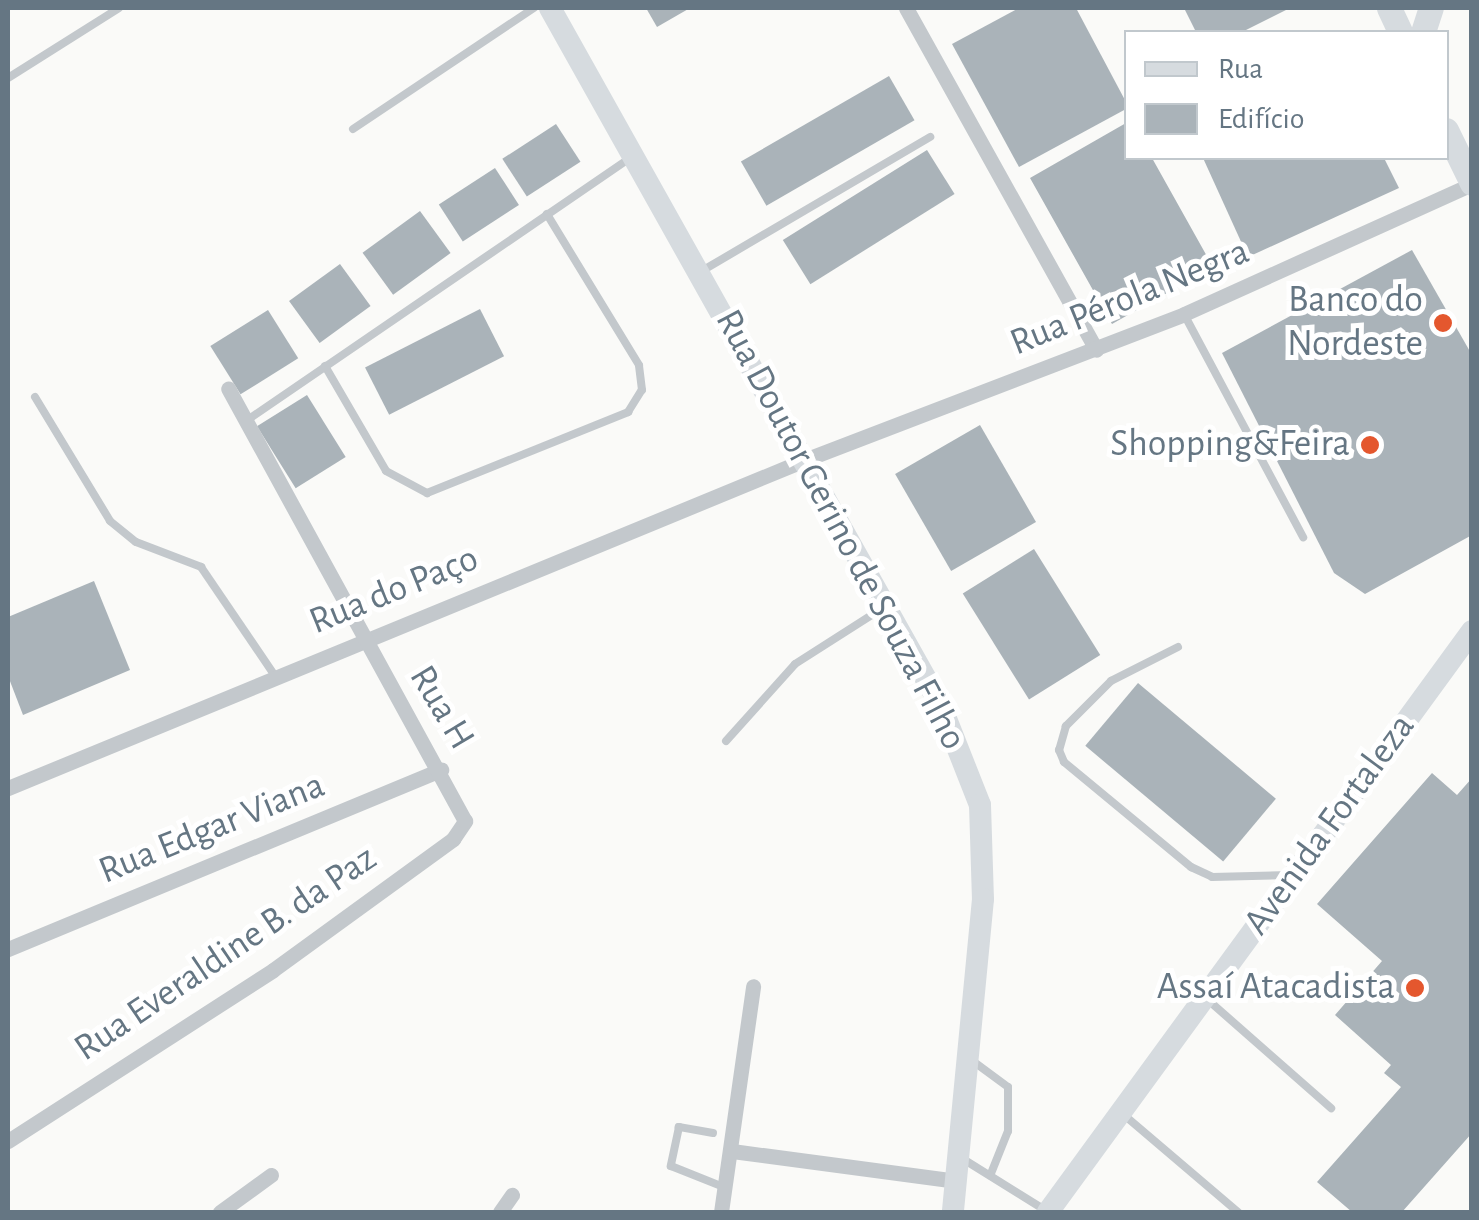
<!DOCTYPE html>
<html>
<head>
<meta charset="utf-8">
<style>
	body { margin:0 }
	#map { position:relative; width:1479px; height:1220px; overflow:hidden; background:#fafaf8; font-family:"Alegreya Sans",sans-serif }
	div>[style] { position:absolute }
	.building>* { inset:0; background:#aab3b9; transform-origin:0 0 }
	.service>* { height:8px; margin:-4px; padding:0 4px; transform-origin:4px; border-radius:4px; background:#c3c8cc }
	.minor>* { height:15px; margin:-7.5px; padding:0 7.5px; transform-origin:7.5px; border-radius:7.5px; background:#c3c8cc }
	.secondary>* { height:22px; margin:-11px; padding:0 11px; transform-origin:11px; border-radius:11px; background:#d6dbdf }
	.trunk>* { height:25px; margin:-12.5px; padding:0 12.5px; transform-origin:12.5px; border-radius:12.5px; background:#d6dbdf }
	.dots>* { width:28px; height:28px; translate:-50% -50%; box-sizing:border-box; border:5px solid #fff; border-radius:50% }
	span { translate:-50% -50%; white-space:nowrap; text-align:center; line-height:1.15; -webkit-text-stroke:10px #fff; paint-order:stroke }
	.street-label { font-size:38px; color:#657683 }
	.poi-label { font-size:38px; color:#657683 }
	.right { translate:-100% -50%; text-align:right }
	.frame { position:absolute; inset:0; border:10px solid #657683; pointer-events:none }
	.legend { position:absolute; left:1124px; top:30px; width:325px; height:130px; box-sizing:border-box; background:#fff; border:2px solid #c1c8cd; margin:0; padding:12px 18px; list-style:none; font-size:30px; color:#657683 }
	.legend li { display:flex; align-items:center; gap:20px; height:50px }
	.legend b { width:50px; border:2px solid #c1c8cd }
</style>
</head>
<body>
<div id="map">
	<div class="building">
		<div style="clip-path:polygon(646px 8px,690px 8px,657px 27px)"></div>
		<div style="clip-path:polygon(1019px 8px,1076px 8px,1126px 102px,1126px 109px,1019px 167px,952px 44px)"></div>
		<div style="clip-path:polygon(1184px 8px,1290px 8px,1242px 32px,1196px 32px)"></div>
		<div style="left:889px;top:76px;width:51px;height:171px;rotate:60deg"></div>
		<div style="clip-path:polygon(1126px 123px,1126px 158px,1152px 158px,1213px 267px,1112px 324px,1030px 178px)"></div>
		<div style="left:556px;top:124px;width:45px;height:64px;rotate:57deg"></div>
		<div style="left:927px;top:150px;width:52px;height:170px;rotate:58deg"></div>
		<div style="clip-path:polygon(1203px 158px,1384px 158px,1399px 188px,1248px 257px)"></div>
		<div style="left:495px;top:168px;width:44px;height:67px;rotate:57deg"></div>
		<div style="left:420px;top:211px;width:52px;height:71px;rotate:54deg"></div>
		<div style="clip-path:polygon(1412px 250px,1472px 355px,1472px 535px,1365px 594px,1334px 573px,1222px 353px)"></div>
		<div style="left:340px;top:264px;width:52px;height:63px;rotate:54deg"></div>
		<div style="left:480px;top:309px;width:53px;height:129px;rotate:63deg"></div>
		<div style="left:268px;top:310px;width:57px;height:68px;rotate:58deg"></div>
		<div style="left:307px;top:395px;width:73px;height:59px;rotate:58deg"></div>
		<div style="left:980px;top:425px;width:112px;height:98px;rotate:60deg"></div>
		<div style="left:1034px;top:549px;width:125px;height:84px;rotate:58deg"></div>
		<div style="clip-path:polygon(94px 581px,130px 670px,23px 715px,8px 676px,8px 617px)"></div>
		<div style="left:1138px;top:683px;width:180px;height:82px;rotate:40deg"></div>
		<div style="clip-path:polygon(1432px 773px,1457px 795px,1472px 778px,1472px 1133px,1402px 1212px,1352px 1212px,1317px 1182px,1401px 1087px,1384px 1073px,1391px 1065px,1335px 1015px,1382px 961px,1317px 904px)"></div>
	</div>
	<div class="service">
		<div style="left:8px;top:78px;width:131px;rotate:-32.2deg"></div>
		<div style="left:353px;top:129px;width:218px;rotate:-33.8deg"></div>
		<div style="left:700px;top:272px;width:267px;rotate:-30.4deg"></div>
		<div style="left:1185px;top:316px;width:251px;rotate:61.9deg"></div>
		<div style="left:325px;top:366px;width:121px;rotate:59.8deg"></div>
		<div style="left:386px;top:471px;width:47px;rotate:28.2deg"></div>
		<div style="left:427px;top:493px;width:217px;rotate:-21.9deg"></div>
		<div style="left:628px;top:412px;width:26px;rotate:-58deg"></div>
		<div style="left:642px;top:390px;width:25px;rotate:-97deg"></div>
		<div style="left:639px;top:365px;width:177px;rotate:-121.4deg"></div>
		<div style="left:35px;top:397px;width:145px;rotate:58.8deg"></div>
		<div style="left:110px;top:521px;width:33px;rotate:39deg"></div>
		<div style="left:136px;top:542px;width:70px;rotate:21deg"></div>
		<div style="left:201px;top:567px;width:132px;rotate:55.8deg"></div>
		<div style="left:246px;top:421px;width:465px;rotate:-34.4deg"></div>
		<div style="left:1178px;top:647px;width:75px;rotate:153.1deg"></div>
		<div style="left:1111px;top:681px;width:64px;rotate:135deg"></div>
		<div style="left:1066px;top:726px;width:25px;rotate:106deg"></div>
		<div style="left:1059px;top:750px;width:13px;rotate:67deg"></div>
		<div style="left:1064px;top:762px;width:165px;rotate:39.6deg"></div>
		<div style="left:1191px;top:867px;width:23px;rotate:25deg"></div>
		<div style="left:1212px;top:877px;width:77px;rotate:-1.5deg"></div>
		<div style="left:726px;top:741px;width:103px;rotate:-48.1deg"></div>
		<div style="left:795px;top:664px;width:102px;rotate:-32.6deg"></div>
		<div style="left:1208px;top:1000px;width:164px;rotate:41.3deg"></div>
		<div style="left:970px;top:1059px;width:47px;rotate:36.4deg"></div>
		<div style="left:1008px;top:1087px;width:44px;rotate:90deg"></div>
		<div style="left:1008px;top:1131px;width:48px;rotate:111.8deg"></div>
		<div style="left:1124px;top:1115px;width:150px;rotate:40.4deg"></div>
		<div style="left:713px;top:1133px;width:35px;rotate:-170deg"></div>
		<div style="left:679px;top:1127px;width:40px;rotate:102deg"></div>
		<div style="left:671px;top:1166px;width:59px;rotate:21.8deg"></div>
		<div style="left:963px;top:1159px;width:97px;rotate:31.9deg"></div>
	</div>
	<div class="minor">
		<div style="left:906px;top:8px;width:391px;rotate:60.9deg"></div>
		<div style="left:8px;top:788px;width:864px;rotate:-22.38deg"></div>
		<div style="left:807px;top:459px;width:404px;rotate:-21deg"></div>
		<div style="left:1184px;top:314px;width:316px;rotate:-24.3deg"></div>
		<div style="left:8px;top:949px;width:469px;rotate:-22.5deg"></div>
		<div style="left:8px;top:1141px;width:315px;rotate:-32.8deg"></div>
		<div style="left:273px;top:970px;width:223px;rotate:-36deg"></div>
		<div style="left:453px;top:839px;width:22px;rotate:-56deg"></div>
		<div style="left:465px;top:821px;width:493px;rotate:-118.7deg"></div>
		<div style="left:732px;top:1151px;width:227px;rotate:7.6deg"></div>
		<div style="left:220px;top:1212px;width:63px;rotate:-36deg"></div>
		<div style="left:500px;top:1212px;width:21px;rotate:-55deg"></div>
		<div style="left:721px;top:1212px;width:228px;rotate:-81.9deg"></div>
	</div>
	<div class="secondary">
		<div style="left:550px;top:8px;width:800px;rotate:60.74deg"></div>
		<div style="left:941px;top:706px;width:106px;rotate:68.5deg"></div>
		<div style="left:980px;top:805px;width:94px;rotate:88.2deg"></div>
		<div style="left:983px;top:899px;width:314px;rotate:95.5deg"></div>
		<div style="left:1048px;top:1212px;width:719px;rotate:-53.88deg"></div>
	</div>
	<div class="trunk">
		<div style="left:1389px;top:8px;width:26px;rotate:65deg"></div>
		<div style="left:1423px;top:32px;width:25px;rotate:-72deg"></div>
		<div style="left:1446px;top:130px;width:59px;rotate:63.9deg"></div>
	</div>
	<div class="dots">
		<div style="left:1443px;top:323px;background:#e4572e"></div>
		<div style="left:1370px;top:445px;background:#e4572e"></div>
		<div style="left:1415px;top:988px;background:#e4572e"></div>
	</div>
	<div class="street-label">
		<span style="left:1130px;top:298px;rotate:-22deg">Rua Pérola Negra</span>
		<span style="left:840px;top:530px;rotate:62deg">Rua Doutor Gerino de Souza Filho</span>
		<span style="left:394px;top:591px;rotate:-22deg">Rua do Paço</span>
		<span style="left:441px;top:708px;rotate:59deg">Rua H</span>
		<span style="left:1330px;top:825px;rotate:-54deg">Avenida Fortaleza</span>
		<span style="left:212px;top:829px;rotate:-22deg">Rua Edgar Viana</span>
		<span style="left:226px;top:954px;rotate:-34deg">Rua Everaldine B. da Paz</span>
	</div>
	<div class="poi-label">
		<span class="right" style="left:1423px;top:323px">Banco do<br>Nordeste</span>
		<span class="right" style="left:1350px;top:445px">Shopping&amp;Feira</span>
		<span class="right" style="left:1395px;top:988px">Assaí Atacadista</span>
	</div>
	<div class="frame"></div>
	<ul class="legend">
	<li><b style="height:12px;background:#d6dbdf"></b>Rua</li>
	<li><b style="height:28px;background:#aab3b9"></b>Edifício</li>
	</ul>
</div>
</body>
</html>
